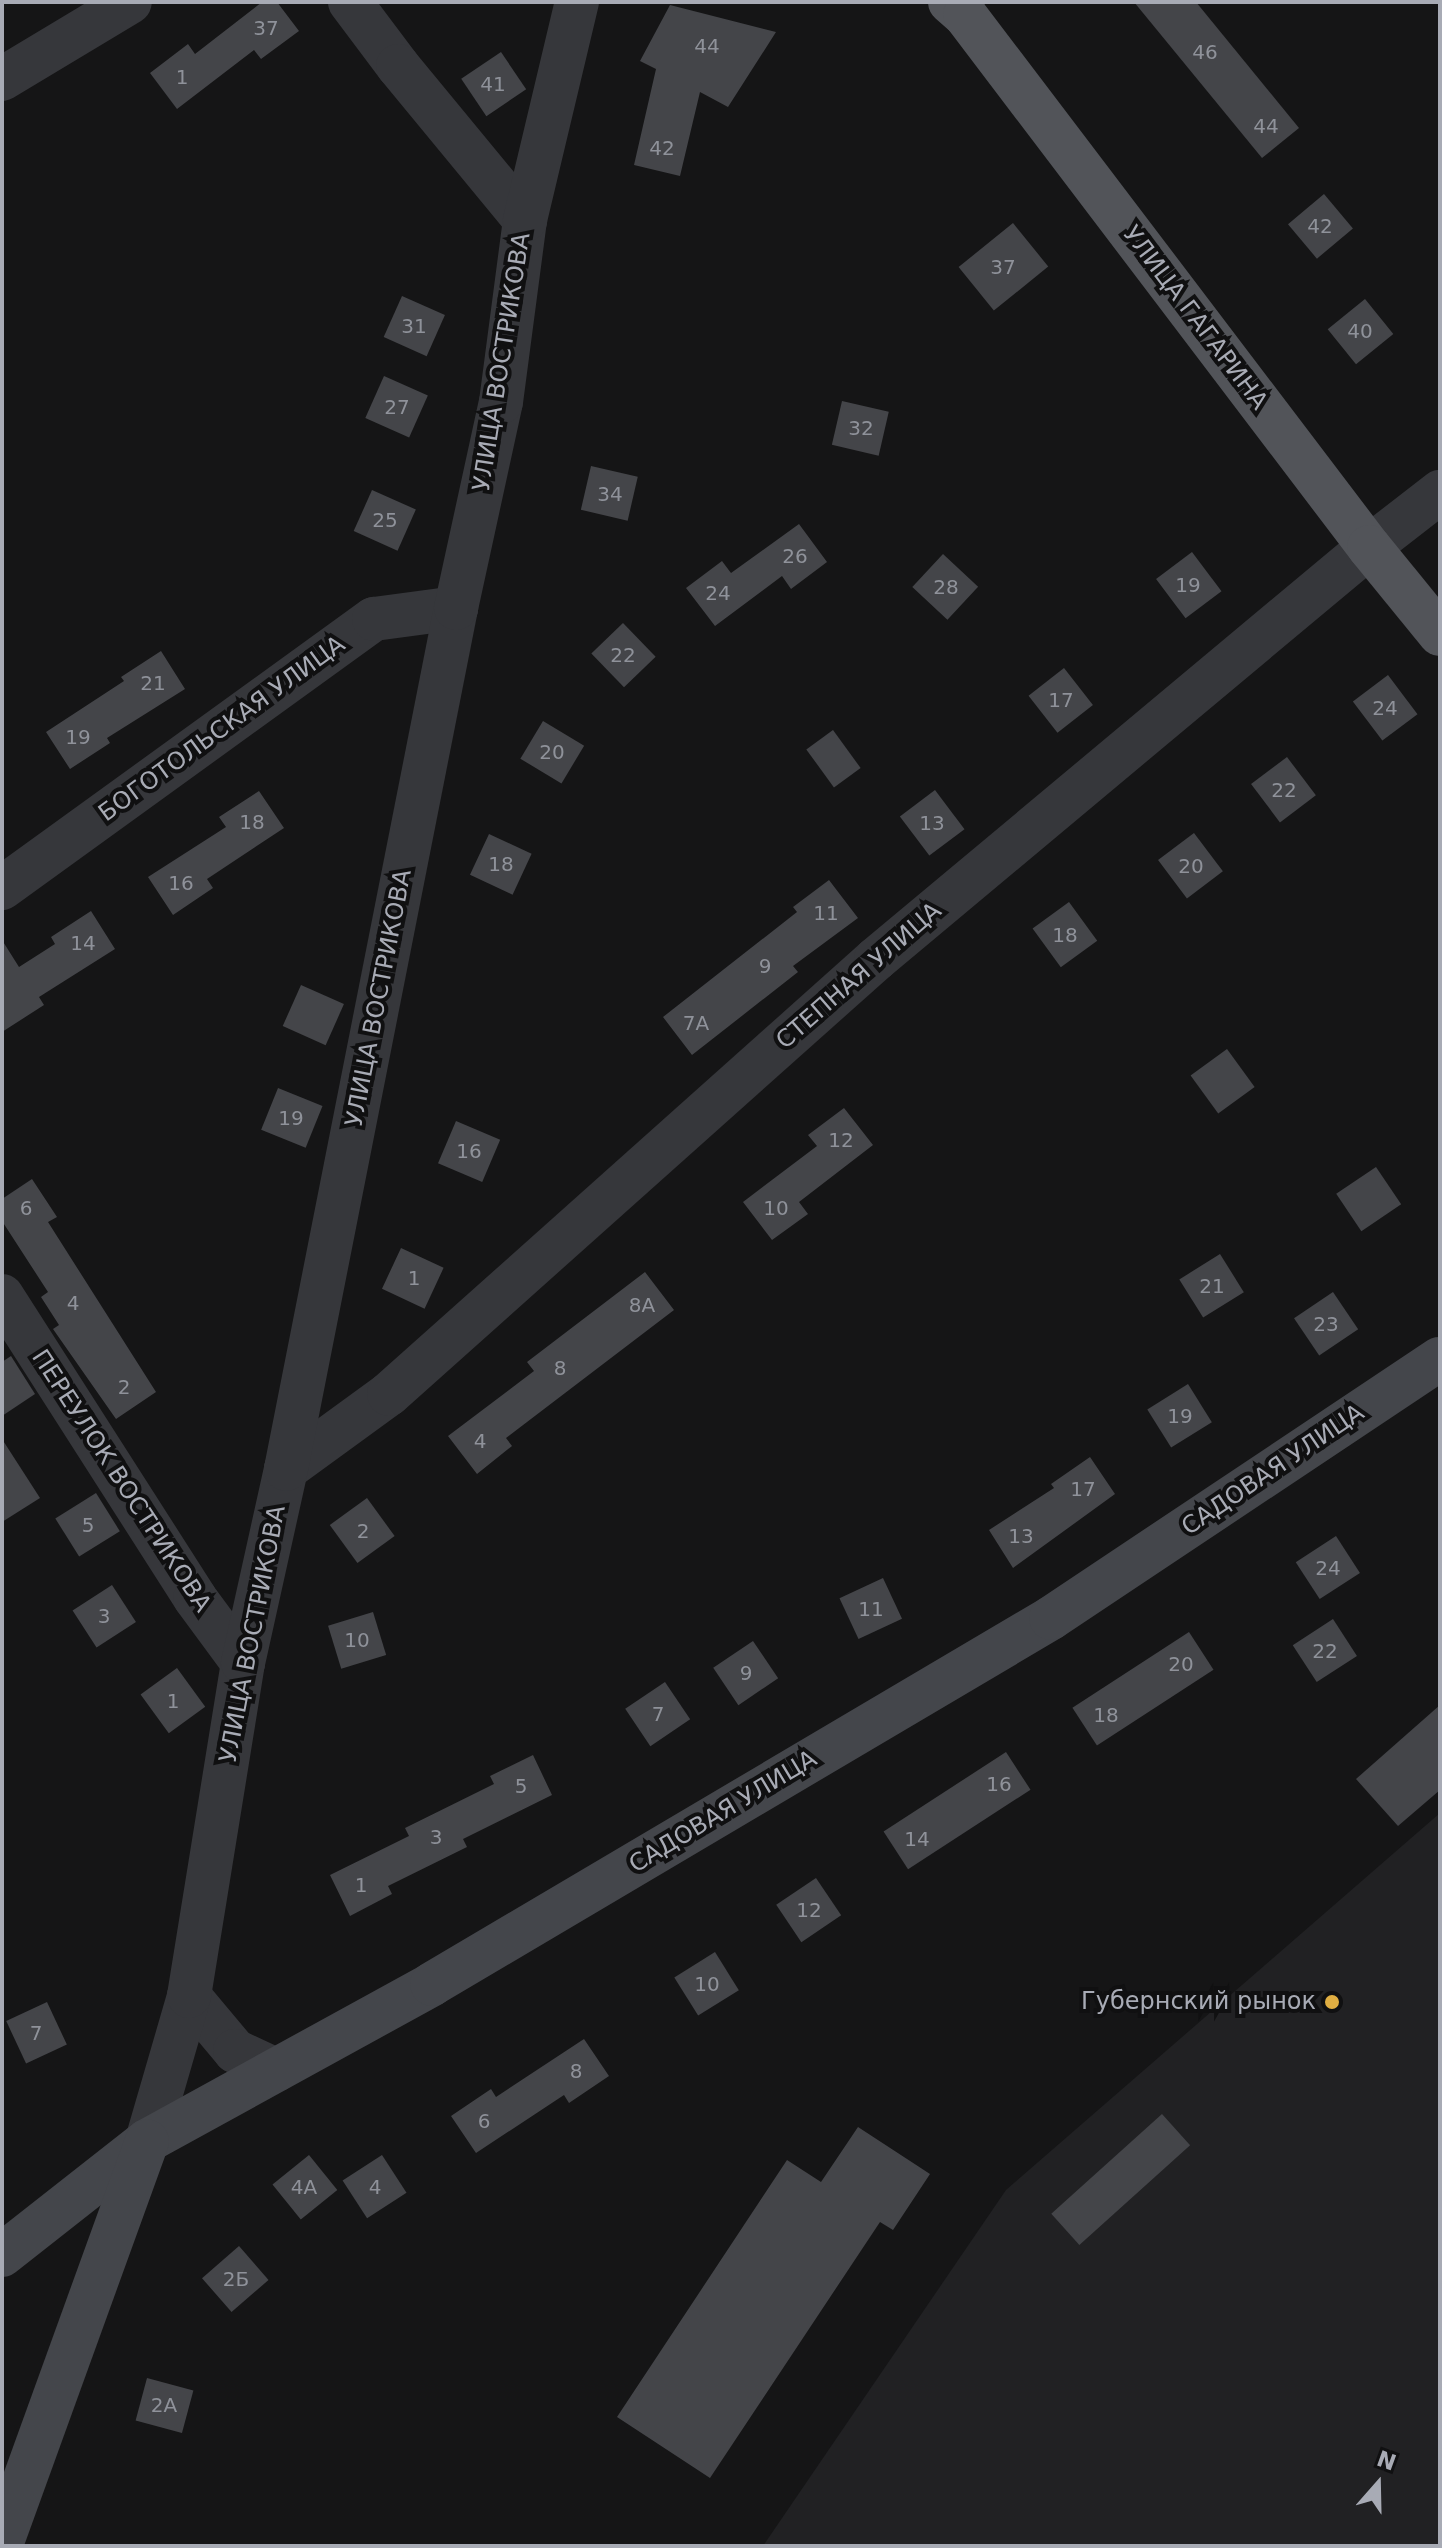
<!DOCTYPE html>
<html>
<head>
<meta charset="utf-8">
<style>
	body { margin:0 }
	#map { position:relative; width:1442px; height:2548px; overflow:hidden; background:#151516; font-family:"DejaVu Sans",sans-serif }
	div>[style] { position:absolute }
	.built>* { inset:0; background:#212123 }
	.building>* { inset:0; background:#444549; transform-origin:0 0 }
	.street>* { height:44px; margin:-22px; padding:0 22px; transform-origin:22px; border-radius:22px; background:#36373b }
	.secondary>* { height:44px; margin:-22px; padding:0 22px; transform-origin:22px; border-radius:22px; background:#44464b }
	.primary>* { height:44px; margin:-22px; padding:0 22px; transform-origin:22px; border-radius:22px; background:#525459 }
	.dots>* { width:22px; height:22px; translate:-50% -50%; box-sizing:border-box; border:4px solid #101011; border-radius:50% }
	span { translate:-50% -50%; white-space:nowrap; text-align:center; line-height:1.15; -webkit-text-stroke:8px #101011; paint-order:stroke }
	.number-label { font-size:20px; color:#8f929a }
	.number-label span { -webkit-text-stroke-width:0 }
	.street-label { font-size:24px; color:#a8abb5 }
	.poi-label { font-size:24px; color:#a8abb5 }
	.right { translate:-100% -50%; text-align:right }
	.frame { position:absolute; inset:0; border:4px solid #a8abb5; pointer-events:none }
	.north { position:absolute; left:1338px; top:2444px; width:80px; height:80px; -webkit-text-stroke:6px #101011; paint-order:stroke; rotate:20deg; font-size:22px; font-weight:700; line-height:32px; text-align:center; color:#a8abb5 }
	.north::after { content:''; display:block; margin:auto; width:28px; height:36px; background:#a8abb5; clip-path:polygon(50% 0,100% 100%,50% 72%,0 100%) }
</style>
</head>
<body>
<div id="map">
	<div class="built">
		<div style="clip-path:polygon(1440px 1813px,1440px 2546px,763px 2546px,1006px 2190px)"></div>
	</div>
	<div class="building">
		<div style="clip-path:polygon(262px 2px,277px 2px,299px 31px,261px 59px,254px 50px,177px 109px,150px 73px,188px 44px,195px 54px)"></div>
		<div style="clip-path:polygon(1134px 2px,1196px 2px,1299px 128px,1262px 158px)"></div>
		<div style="clip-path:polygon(670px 5px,776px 32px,728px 107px,700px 92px,680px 176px,634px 165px,656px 69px,640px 61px)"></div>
		<div style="left:501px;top:52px;width:45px;height:48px;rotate:56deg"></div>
		<div style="left:1324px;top:194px;width:45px;height:47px;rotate:50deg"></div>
		<div style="left:1013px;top:223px;width:56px;height:70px;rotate:51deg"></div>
		<div style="left:402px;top:296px;width:47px;height:45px;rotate:24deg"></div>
		<div style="left:1365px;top:299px;width:45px;height:48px;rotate:51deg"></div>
		<div style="left:384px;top:376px;width:48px;height:46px;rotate:24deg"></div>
		<div style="left:842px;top:401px;width:48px;height:45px;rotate:13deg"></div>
		<div style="left:591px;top:466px;width:48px;height:45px;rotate:13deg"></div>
		<div style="left:372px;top:490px;width:48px;height:45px;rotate:24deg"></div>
		<div style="clip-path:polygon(799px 524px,827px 562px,791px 589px,782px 576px,715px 626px,686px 588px,722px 561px,731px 573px)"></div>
		<div style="left:1192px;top:552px;width:49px;height:45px;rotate:53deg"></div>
		<div style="left:943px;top:554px;width:48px;height:45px;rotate:43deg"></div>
		<div style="left:623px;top:623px;width:47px;height:44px;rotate:46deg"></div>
		<div style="clip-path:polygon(161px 651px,185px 689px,107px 738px,110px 743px,70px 769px,46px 732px,124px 681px,121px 677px)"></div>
		<div style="left:1064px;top:668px;width:47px;height:45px;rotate:52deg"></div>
		<div style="left:1388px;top:675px;width:49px;height:44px;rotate:53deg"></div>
		<div style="left:543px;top:721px;width:48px;height:44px;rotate:31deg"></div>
		<div style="left:833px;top:730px;width:47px;height:33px;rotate:54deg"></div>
		<div style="left:1287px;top:757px;width:48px;height:45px;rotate:53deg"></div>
		<div style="left:935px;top:790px;width:49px;height:44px;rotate:53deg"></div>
		<div style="clip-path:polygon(259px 791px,284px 828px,207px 879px,213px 888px,173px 915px,148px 877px,226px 827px,219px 817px)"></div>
		<div style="left:1194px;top:833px;width:48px;height:45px;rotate:53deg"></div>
		<div style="left:489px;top:834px;width:47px;height:45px;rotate:25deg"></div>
		<div style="clip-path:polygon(829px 880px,858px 918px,793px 966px,798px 972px,692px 1055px,663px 1017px,797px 912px,793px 907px)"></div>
		<div style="left:1069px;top:902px;width:48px;height:45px;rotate:54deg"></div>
		<div style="clip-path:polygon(91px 911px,115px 949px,39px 997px,44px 1005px,2px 1032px,2px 940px,19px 967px,55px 944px,51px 937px)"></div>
		<div style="left:301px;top:985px;width:47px;height:45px;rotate:24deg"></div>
		<div style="left:1227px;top:1049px;width:47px;height:45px;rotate:54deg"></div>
		<div style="left:278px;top:1088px;width:48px;height:45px;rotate:22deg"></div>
		<div style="clip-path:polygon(844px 1108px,873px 1145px,799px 1202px,808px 1214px,772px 1240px,743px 1202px,817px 1146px,808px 1135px)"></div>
		<div style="left:456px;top:1121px;width:48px;height:46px;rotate:23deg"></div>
		<div style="left:1376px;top:1167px;width:45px;height:48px;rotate:56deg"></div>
		<div style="clip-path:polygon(32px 1179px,57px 1217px,48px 1222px,156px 1392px,116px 1419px,53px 1329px,59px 1325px,41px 1297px,48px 1292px,2px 1221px,2px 1199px)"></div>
		<div style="left:401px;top:1248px;width:47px;height:45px;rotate:25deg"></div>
		<div style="left:1220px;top:1254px;width:45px;height:48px;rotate:58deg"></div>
		<div style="clip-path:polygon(645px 1272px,674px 1310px,506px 1438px,512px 1446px,477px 1474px,448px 1436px,534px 1371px,527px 1362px)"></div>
		<div style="left:1333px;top:1292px;width:45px;height:47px;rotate:56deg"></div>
		<div style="clip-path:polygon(11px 1356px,35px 1394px,2px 1416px,2px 1362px)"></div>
		<div style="left:1188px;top:1384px;width:45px;height:48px;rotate:58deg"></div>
		<div style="clip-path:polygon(2px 1439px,40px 1498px,2px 1522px)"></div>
		<div style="clip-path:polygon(1090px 1457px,1115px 1494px,1013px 1568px,989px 1530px,1054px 1488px,1051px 1484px)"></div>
		<div style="left:96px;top:1493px;width:45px;height:48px;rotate:58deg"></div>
		<div style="left:367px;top:1498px;width:47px;height:46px;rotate:54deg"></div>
		<div style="left:1336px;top:1536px;width:44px;height:48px;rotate:57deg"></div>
		<div style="left:883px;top:1578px;width:45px;height:48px;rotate:65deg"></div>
		<div style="left:112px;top:1585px;width:44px;height:47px;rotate:57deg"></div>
		<div style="left:373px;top:1612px;width:45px;height:47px;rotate:73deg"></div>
		<div style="left:1333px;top:1619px;width:44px;height:48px;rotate:57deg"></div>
		<div style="left:1189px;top:1632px;width:45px;height:139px;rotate:57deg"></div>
		<div style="left:753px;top:1641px;width:45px;height:48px;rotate:56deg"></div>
		<div style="left:177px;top:1668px;width:48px;height:45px;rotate:54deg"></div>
		<div style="left:665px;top:1682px;width:45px;height:48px;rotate:56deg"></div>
		<div style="clip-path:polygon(1440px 1705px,1440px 1790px,1398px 1826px,1356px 1779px)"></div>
		<div style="left:1006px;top:1752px;width:45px;height:146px;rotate:57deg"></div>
		<div style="clip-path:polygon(533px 1755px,552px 1795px,463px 1839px,467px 1847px,388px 1886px,392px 1894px,350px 1916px,330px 1875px,409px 1836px,405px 1828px,494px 1784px,490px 1776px)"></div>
		<div style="left:816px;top:1878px;width:45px;height:48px;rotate:56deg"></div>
		<div style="left:715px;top:1952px;width:45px;height:48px;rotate:58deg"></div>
		<div style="left:47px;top:2002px;width:47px;height:45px;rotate:65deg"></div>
		<div style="clip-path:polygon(584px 2039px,609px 2076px,569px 2103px,564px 2095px,476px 2153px,451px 2116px,491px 2089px,496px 2097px)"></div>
		<div style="left:1162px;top:2114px;width:42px;height:149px;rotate:48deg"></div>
		<div style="clip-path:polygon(858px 2127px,930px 2174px,893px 2230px,880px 2222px,710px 2478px,617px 2417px,787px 2160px,821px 2182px)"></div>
		<div style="left:309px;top:2155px;width:45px;height:47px;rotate:51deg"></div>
		<div style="left:382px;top:2155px;width:45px;height:47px;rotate:57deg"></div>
		<div style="left:239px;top:2246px;width:45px;height:49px;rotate:49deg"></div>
		<div style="left:147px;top:2378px;width:48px;height:44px;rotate:15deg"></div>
	</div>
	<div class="street">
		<div style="left:350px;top:2px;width:80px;rotate:53.1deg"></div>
		<div style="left:398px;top:66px;width:200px;rotate:50.5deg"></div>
		<div style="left:2px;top:79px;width:149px;rotate:-31deg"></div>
		<div style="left:2px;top:888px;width:459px;rotate:-35.9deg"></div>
		<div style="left:374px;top:619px;width:83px;rotate:-7.6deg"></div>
		<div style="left:2px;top:1296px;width:358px;rotate:57.4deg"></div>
		<div style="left:195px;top:1598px;width:81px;rotate:53.6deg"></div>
		<div style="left:286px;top:1469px;width:127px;rotate:-36.1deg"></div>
		<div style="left:389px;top:1394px;width:653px;rotate:-41.77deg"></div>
		<div style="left:876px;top:959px;width:642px;rotate:-39.89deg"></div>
		<div style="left:1369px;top:547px;width:90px;rotate:-37.8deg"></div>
		<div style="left:189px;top:1996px;width:72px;rotate:50.1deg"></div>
		<div style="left:235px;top:2051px;width:45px;rotate:24.9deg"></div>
		<div style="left:147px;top:2141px;width:151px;rotate:-73.8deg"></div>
		<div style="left:189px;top:1996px;width:337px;rotate:-80.8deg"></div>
		<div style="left:243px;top:1663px;width:199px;rotate:-77.5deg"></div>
		<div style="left:286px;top:1469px;width:878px;rotate:-78.83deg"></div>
		<div style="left:456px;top:608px;width:211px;rotate:-77.7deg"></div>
		<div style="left:501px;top:402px;width:184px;rotate:-82.5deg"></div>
		<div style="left:525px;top:220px;width:224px;rotate:-76.6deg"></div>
	</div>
	<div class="secondary">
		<div style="left:2px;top:2255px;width:184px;rotate:-38.2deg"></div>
		<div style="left:147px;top:2141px;width:325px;rotate:-28.8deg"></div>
		<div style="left:432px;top:1984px;width:719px;rotate:-30.59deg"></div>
		<div style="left:1051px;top:1618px;width:467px;rotate:-33.7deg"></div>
		<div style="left:2px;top:2542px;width:426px;rotate:-70.1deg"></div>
	</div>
	<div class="primary">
		<div style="left:950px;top:2px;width:20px;rotate:41deg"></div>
		<div style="left:965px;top:15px;width:668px;rotate:52.79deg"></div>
		<div style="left:1369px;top:547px;width:112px;rotate:50.8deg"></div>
	</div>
	<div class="dots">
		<div style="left:1332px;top:2002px;background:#e0ae42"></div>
	</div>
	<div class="number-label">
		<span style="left:266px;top:28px">37</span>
		<span style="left:707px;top:46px">44</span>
		<span style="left:1205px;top:52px">46</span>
		<span style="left:182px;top:77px">1</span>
		<span style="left:493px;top:84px">41</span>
		<span style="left:1266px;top:126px">44</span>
		<span style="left:662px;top:148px">42</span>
		<span style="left:1320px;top:226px">42</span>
		<span style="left:1003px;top:267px">37</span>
		<span style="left:414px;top:326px">31</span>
		<span style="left:1360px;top:331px">40</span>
		<span style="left:397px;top:407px">27</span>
		<span style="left:861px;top:428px">32</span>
		<span style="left:610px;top:494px">34</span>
		<span style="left:385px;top:520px">25</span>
		<span style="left:795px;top:556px">26</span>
		<span style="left:1188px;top:585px">19</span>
		<span style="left:946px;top:587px">28</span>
		<span style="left:718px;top:593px">24</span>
		<span style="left:623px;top:655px">22</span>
		<span style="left:153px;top:683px">21</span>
		<span style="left:1061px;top:700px">17</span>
		<span style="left:1385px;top:708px">24</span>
		<span style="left:78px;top:737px">19</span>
		<span style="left:552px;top:752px">20</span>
		<span style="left:1284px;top:790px">22</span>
		<span style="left:252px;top:822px">18</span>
		<span style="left:932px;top:823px">13</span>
		<span style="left:501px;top:864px">18</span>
		<span style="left:1191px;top:866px">20</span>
		<span style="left:181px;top:883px">16</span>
		<span style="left:826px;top:913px">11</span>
		<span style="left:1065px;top:935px">18</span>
		<span style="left:83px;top:943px">14</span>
		<span style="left:765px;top:966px">9</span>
		<span style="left:696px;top:1023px">7А</span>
		<span style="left:291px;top:1118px">19</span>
		<span style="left:841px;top:1140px">12</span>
		<span style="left:469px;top:1151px">16</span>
		<span style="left:26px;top:1208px">6</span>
		<span style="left:776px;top:1208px">10</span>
		<span style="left:414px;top:1278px">1</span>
		<span style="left:1212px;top:1286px">21</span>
		<span style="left:73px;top:1303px">4</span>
		<span style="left:642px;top:1305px">8А</span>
		<span style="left:1326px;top:1324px">23</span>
		<span style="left:560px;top:1368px">8</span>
		<span style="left:124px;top:1387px">2</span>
		<span style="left:1180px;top:1416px">19</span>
		<span style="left:480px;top:1441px">4</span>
		<span style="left:1083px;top:1489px">17</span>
		<span style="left:88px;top:1525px">5</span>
		<span style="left:363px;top:1531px">2</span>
		<span style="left:1021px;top:1536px">13</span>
		<span style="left:1328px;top:1568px">24</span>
		<span style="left:871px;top:1609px">11</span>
		<span style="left:104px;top:1616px">3</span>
		<span style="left:357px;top:1640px">10</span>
		<span style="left:1325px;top:1651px">22</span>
		<span style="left:1181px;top:1664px">20</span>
		<span style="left:746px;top:1673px">9</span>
		<span style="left:173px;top:1701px">1</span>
		<span style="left:658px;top:1714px">7</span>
		<span style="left:1106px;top:1715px">18</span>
		<span style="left:999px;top:1784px">16</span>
		<span style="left:521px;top:1786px">5</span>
		<span style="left:436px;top:1837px">3</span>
		<span style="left:917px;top:1839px">14</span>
		<span style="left:361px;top:1885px">1</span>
		<span style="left:809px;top:1910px">12</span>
		<span style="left:707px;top:1984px">10</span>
		<span style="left:36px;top:2033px">7</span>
		<span style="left:576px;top:2071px">8</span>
		<span style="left:484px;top:2121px">6</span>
		<span style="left:304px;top:2187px">4А</span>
		<span style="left:375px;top:2187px">4</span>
		<span style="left:236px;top:2279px">2Б</span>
		<span style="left:164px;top:2405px">2А</span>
	</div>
	<div class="street-label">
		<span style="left:1195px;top:318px;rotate:53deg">УЛИЦА ГАГАРИНА</span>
		<span style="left:502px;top:362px;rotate:-81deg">УЛИЦА ВОСТРИКОВА</span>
		<span style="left:222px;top:729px;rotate:-36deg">БОГОТОЛЬСКАЯ УЛИЦА</span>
		<span style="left:859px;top:976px;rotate:-41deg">СТЕПНАЯ УЛИЦА</span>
		<span style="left:379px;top:998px;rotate:-79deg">УЛИЦА ВОСТРИКОВА</span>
		<span style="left:1273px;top:1470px;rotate:-34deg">САДОВАЯ УЛИЦА</span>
		<span style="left:121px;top:1481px;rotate:57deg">ПЕРЕУЛОК ВОСТРИКОВА</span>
		<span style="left:253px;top:1634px;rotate:-79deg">УЛИЦА ВОСТРИКОВА</span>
		<span style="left:723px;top:1812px;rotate:-31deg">САДОВАЯ УЛИЦА</span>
	</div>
	<div class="poi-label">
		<span class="right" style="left:1316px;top:2002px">Губернский рынок</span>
	</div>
	<div class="frame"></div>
	<div class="north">N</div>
</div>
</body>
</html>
